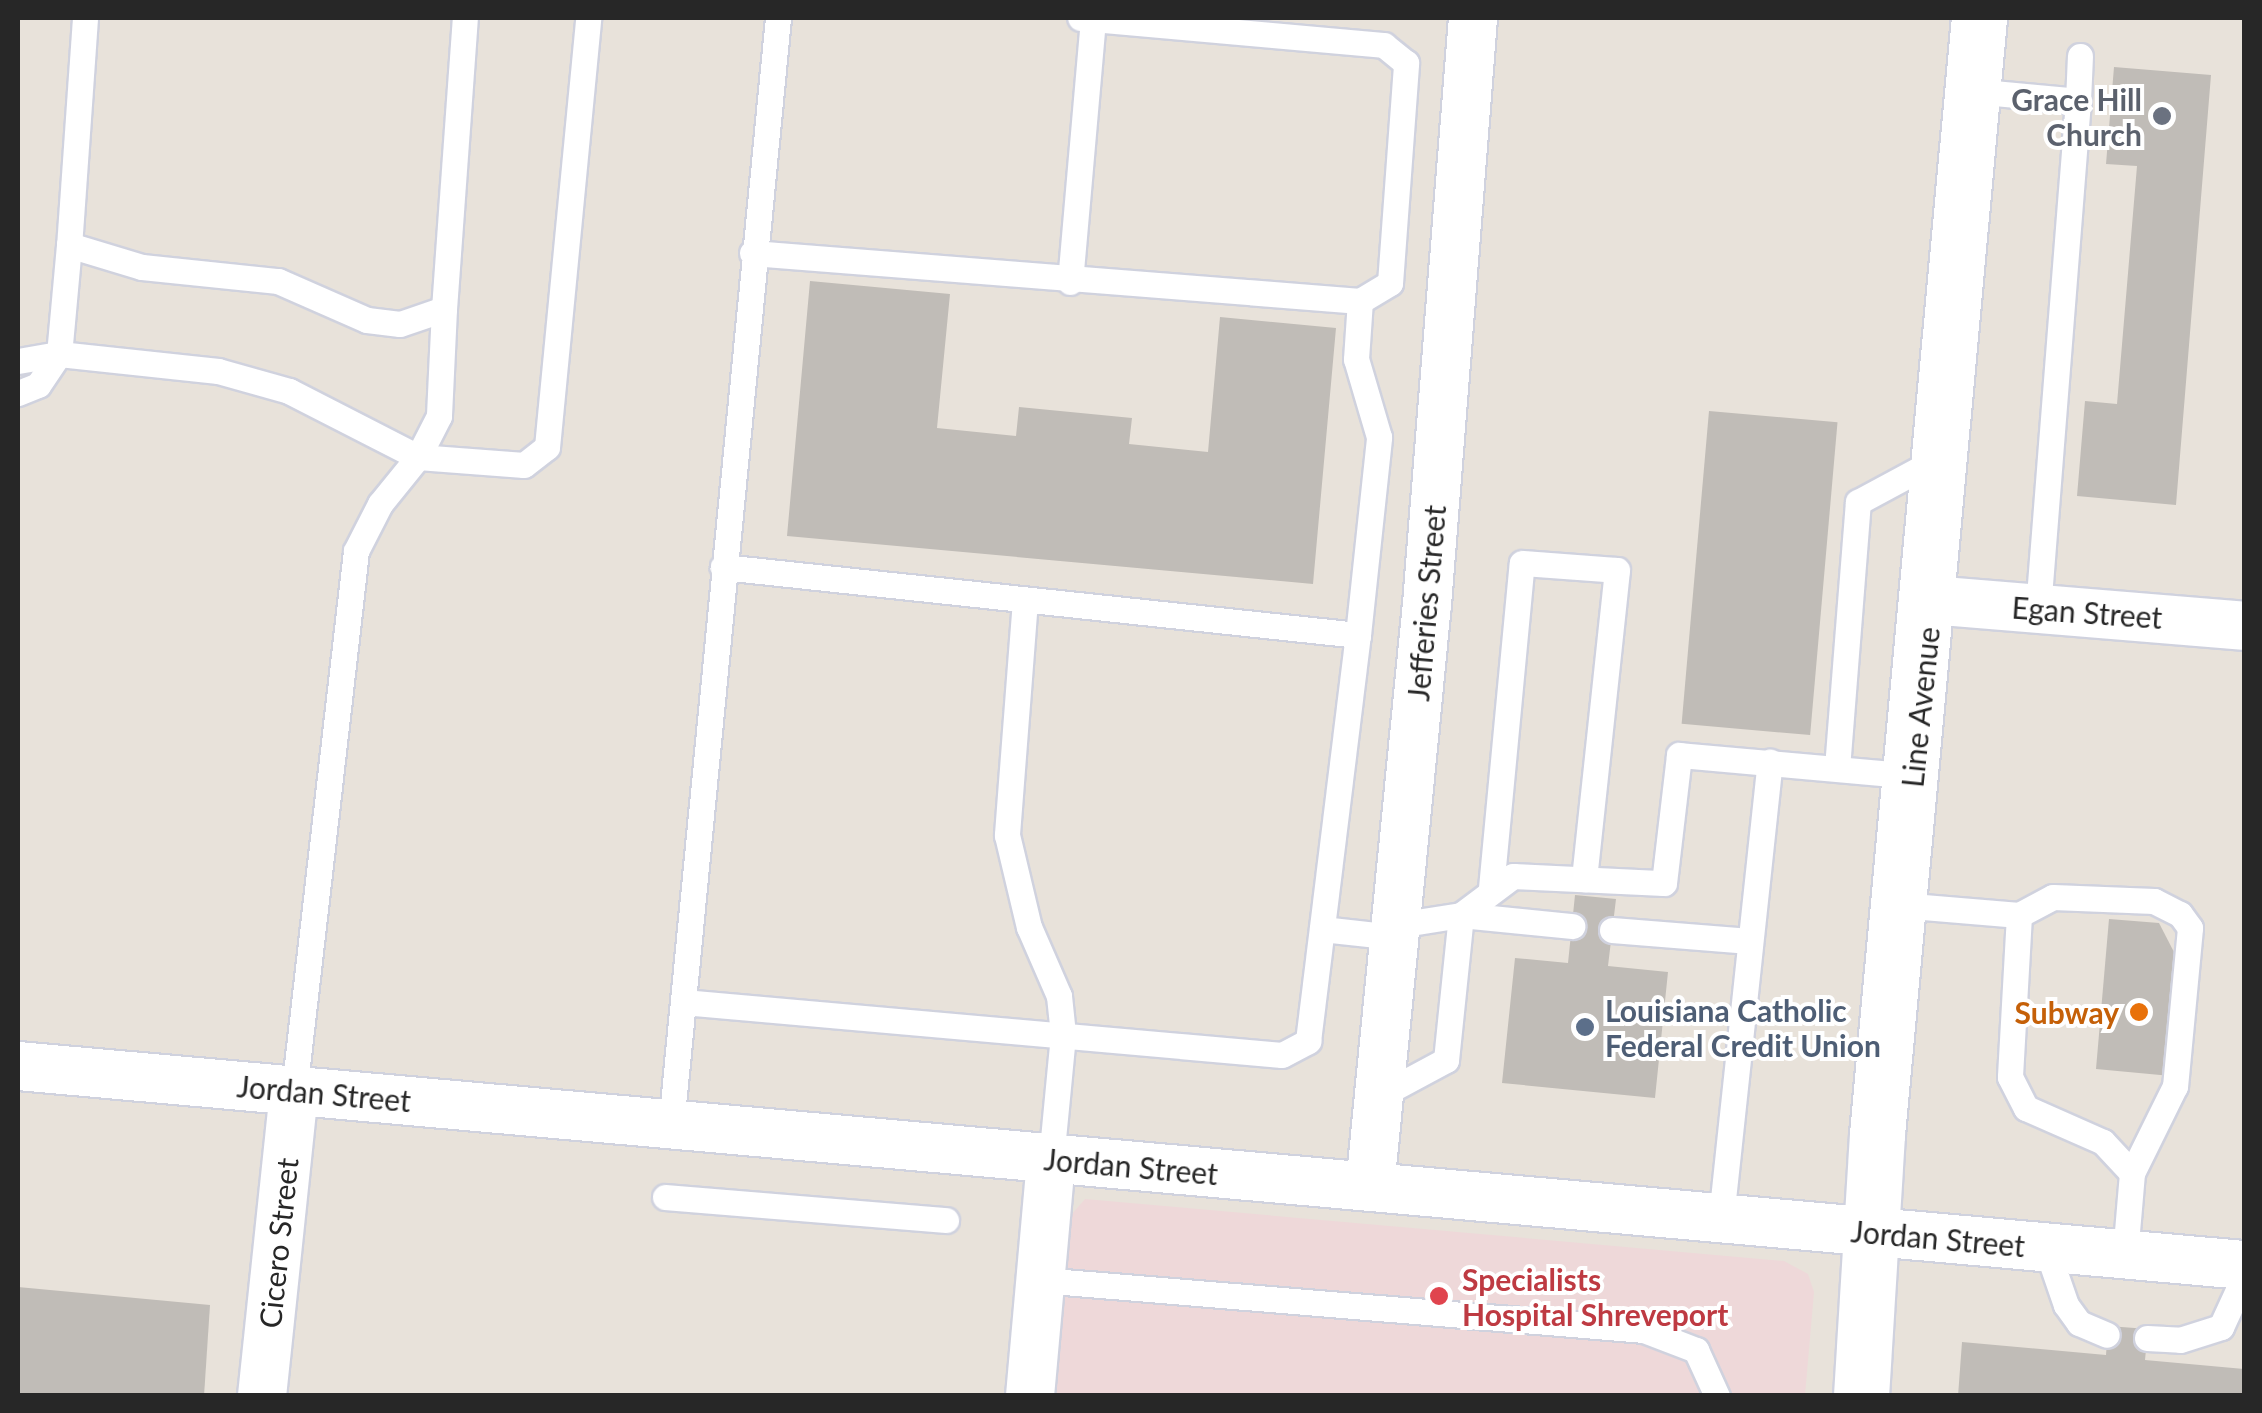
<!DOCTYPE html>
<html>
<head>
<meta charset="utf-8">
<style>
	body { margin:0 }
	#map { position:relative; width:2262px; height:1413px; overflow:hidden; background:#e8e2da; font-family:Lato,sans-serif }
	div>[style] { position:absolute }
	.medical>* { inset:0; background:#eed8d9 }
	.building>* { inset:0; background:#c0bcb7; transform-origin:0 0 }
	.roads { filter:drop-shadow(2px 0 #d0d2de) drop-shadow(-2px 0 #d0d2de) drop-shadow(0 2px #d0d2de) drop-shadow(0 -2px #d0d2de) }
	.service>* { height:25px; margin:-12.5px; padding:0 12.5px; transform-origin:12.5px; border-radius:12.5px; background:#fff }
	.minor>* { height:48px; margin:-24px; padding:0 24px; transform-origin:24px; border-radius:24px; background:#fff }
	.secondary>* { height:55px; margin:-27.5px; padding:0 27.5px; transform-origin:27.5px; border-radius:27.5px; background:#fff }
	.dots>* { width:28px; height:28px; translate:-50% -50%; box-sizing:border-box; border:5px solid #fff; border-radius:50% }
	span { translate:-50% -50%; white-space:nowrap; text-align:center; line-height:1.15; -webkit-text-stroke:8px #fff; paint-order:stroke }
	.worship-label { font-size:30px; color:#5b616d; font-weight:700 }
	.right { translate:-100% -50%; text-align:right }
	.street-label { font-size:30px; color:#272727 }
	.service-label { font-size:30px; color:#4e5e75; font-weight:700 }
	.left { translate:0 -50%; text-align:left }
	.food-label { font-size:30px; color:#c56008; font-weight:700 }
	.health-label { font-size:30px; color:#be3a42; font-weight:700 }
	.frame { position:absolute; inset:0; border:20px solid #272727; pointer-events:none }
</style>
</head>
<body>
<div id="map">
	<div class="medical">
		<div style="clip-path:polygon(1085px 1199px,1784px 1261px,1808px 1274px,1814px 1292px,1805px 1395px,1055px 1396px,1072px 1214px)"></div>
	</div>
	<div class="building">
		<div style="clip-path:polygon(2114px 67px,2211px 75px,2176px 505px,2077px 496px,2085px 401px,2117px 404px,2137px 166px,2106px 164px)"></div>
		<div style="clip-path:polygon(810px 281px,950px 294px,937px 428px,1016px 436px,1019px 407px,1132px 418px,1129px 444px,1208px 452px,1220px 317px,1336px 328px,1313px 584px,787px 536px)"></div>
		<div style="left:1709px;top:411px;width:129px;height:314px;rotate:5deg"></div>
		<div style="clip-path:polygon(1575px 895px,1616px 899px,1608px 966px,1668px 972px,1655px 1098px,1502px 1083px,1515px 958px,1568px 963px)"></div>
		<div style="clip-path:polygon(2109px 919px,2159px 923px,2175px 954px,2171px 1076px,2096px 1069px)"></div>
		<div style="clip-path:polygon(18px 1287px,210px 1305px,204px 1396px,18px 1396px)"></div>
		<div style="clip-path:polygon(2108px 1326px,2148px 1329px,2145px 1360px,2244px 1369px,2244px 1396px,1958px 1396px,1962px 1342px,2106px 1355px)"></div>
	</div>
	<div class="roads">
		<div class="service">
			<div style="left:85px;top:18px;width:228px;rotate:94deg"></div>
			<div style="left:69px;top:245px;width:76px;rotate:16.8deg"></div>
			<div style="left:142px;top:267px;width:137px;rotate:5.9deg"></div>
			<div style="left:278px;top:281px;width:97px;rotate:23.7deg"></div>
			<div style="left:367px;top:320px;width:33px;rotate:7deg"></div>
			<div style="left:400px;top:324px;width:46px;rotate:-18.8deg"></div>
			<div style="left:444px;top:309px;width:292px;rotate:-85.9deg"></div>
			<div style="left:1973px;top:91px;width:105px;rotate:5.4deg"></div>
			<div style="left:2078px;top:101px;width:510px;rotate:94.5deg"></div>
			<div style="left:2078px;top:101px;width:45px;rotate:-87.5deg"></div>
			<div style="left:69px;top:245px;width:109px;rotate:95.2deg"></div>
			<div style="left:59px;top:354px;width:160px;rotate:6.1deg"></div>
			<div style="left:218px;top:371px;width:74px;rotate:15.7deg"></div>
			<div style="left:289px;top:391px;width:145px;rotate:27.1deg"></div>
			<div style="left:418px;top:457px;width:60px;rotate:129deg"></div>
			<div style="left:380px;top:504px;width:53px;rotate:117.1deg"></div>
			<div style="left:356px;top:551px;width:544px;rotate:96.55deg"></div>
			<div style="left:752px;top:253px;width:610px;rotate:4.51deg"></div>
			<div style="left:1360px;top:301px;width:35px;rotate:-31deg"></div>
			<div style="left:1390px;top:283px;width:221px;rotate:-85.8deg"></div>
			<div style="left:1406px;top:63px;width:28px;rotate:-141deg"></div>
			<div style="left:1384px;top:45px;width:305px;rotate:-174.9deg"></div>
			<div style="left:1070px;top:282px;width:265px;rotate:-85deg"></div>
			<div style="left:444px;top:309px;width:107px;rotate:92.7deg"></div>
			<div style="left:439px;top:416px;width:46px;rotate:117.1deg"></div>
			<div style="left:418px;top:457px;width:106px;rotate:4.3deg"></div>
			<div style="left:524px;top:465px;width:29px;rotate:-38deg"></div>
			<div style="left:547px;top:447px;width:431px;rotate:-84.5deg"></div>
			<div style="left:18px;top:361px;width:42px;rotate:-9.7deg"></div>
			<div style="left:59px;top:354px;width:37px;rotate:124deg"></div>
			<div style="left:38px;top:385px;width:22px;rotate:158deg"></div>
			<div style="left:1025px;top:600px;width:236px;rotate:94.4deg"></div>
			<div style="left:1007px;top:835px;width:95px;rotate:76.6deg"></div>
			<div style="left:1029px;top:927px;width:75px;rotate:66.5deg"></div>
			<div style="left:1059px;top:996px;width:39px;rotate:84deg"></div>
			<div style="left:1063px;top:1035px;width:125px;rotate:95.5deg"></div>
			<div style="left:1358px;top:635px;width:199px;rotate:-83.9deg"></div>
			<div style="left:1379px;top:437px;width:81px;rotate:-106.4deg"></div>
			<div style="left:1356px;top:359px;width:58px;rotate:-86.1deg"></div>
			<div style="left:1837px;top:768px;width:267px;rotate:-85.5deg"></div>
			<div style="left:1858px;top:502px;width:91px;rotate:-28.3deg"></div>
			<div style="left:1491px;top:888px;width:326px;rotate:-84.6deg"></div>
			<div style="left:1522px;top:563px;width:95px;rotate:4.2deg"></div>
			<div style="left:1617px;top:570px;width:311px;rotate:96.1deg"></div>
			<div style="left:1900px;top:905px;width:119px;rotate:4.8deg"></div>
			<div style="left:2019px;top:915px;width:162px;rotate:93.2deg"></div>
			<div style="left:2010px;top:1077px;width:35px;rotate:63deg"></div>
			<div style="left:2026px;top:1108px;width:84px;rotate:23.8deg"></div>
			<div style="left:2103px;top:1142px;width:42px;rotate:46.9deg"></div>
			<div style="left:2132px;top:1173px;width:81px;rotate:94.9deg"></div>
			<div style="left:1461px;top:915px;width:65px;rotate:-36.9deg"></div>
			<div style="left:1513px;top:876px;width:151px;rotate:2.7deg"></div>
			<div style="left:1664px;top:883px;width:129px;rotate:-83.3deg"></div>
			<div style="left:1679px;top:755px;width:235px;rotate:5.1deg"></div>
			<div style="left:1461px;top:915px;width:112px;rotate:5.7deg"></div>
			<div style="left:2019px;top:915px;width:38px;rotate:-28deg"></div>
			<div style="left:2053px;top:897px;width:101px;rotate:2.3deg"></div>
			<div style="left:2154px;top:901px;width:29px;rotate:27deg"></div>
			<div style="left:2180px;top:914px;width:17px;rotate:54deg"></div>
			<div style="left:2190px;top:928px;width:159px;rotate:95.4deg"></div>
			<div style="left:2175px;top:1086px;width:97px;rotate:116.3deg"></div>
			<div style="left:1322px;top:929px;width:72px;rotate:6.3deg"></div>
			<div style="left:1612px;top:930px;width:138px;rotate:4.6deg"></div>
			<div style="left:683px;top:1002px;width:601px;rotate:5.06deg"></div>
			<div style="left:1282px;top:1055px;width:30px;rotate:-28deg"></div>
			<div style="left:1308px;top:1041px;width:409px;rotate:-83deg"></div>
			<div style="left:1358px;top:635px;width:639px;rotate:-173.89deg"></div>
			<div style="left:1379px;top:1096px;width:76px;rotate:-28.2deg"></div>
			<div style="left:1446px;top:1060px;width:146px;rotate:-84.1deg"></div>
			<div style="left:1461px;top:915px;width:65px;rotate:171.1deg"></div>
			<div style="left:671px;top:1125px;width:1112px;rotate:-84.48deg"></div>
			<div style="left:665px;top:1197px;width:282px;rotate:4.7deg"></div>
			<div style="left:1721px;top:1218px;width:459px;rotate:-83.9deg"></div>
			<div style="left:2046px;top:1247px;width:61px;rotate:71deg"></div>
			<div style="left:2066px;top:1305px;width:22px;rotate:54deg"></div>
			<div style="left:2079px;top:1323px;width:30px;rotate:23deg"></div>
			<div style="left:1040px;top:1280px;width:606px;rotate:4.73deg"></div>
			<div style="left:1644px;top:1330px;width:56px;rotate:21deg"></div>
			<div style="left:1696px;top:1350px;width:51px;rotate:65.5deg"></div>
			<div style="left:2147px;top:1338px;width:33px;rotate:3deg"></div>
			<div style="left:2180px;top:1340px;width:43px;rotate:-17.6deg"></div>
			<div style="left:2221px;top:1327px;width:55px;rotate:-65.3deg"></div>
		</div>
		<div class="minor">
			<div style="left:1930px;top:600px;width:315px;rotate:4.7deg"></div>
			<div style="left:18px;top:1066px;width:2235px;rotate:5.11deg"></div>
			<div style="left:1370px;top:1187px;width:586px;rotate:-84.42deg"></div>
			<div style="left:1427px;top:604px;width:588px;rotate:-85.51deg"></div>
			<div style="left:262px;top:1396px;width:307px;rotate:-84deg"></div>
			<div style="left:1030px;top:1396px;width:238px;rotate:-84.9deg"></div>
		</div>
		<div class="secondary">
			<div style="left:1861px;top:1396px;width:262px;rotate:-86.5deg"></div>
			<div style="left:1877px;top:1134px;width:1121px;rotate:-84.78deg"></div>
		</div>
	</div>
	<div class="dots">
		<div style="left:2162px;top:116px;background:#6b7280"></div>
		<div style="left:2139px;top:1012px;background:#e8710a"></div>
		<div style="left:1585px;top:1027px;background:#5c6f8a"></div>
		<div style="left:1439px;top:1296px;background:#e0444e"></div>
	</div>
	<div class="worship-label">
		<span class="right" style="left:2142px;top:116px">Grace Hill<br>Church</span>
	</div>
	<div class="street-label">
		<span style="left:1426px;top:603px;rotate:-85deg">Jefferies Street</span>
		<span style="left:2087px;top:612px;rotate:4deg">Egan Street</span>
		<span style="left:1920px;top:707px;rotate:-84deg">Line Avenue</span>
		<span style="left:324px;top:1093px;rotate:5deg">Jordan Street</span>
		<span style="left:1131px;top:1166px;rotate:5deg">Jordan Street</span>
		<span style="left:1938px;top:1238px;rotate:5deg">Jordan Street</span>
		<span style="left:278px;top:1243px;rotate:-84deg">Cicero Street</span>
	</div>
	<div class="service-label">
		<span class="left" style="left:1605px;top:1027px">Louisiana Catholic<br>Federal Credit Union</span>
	</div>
	<div class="food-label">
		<span class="right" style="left:2119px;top:1012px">Subway</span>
	</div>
	<div class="health-label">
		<span class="left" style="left:1462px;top:1296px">Specialists<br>Hospital Shreveport</span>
	</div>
	<div class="frame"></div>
</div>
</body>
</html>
